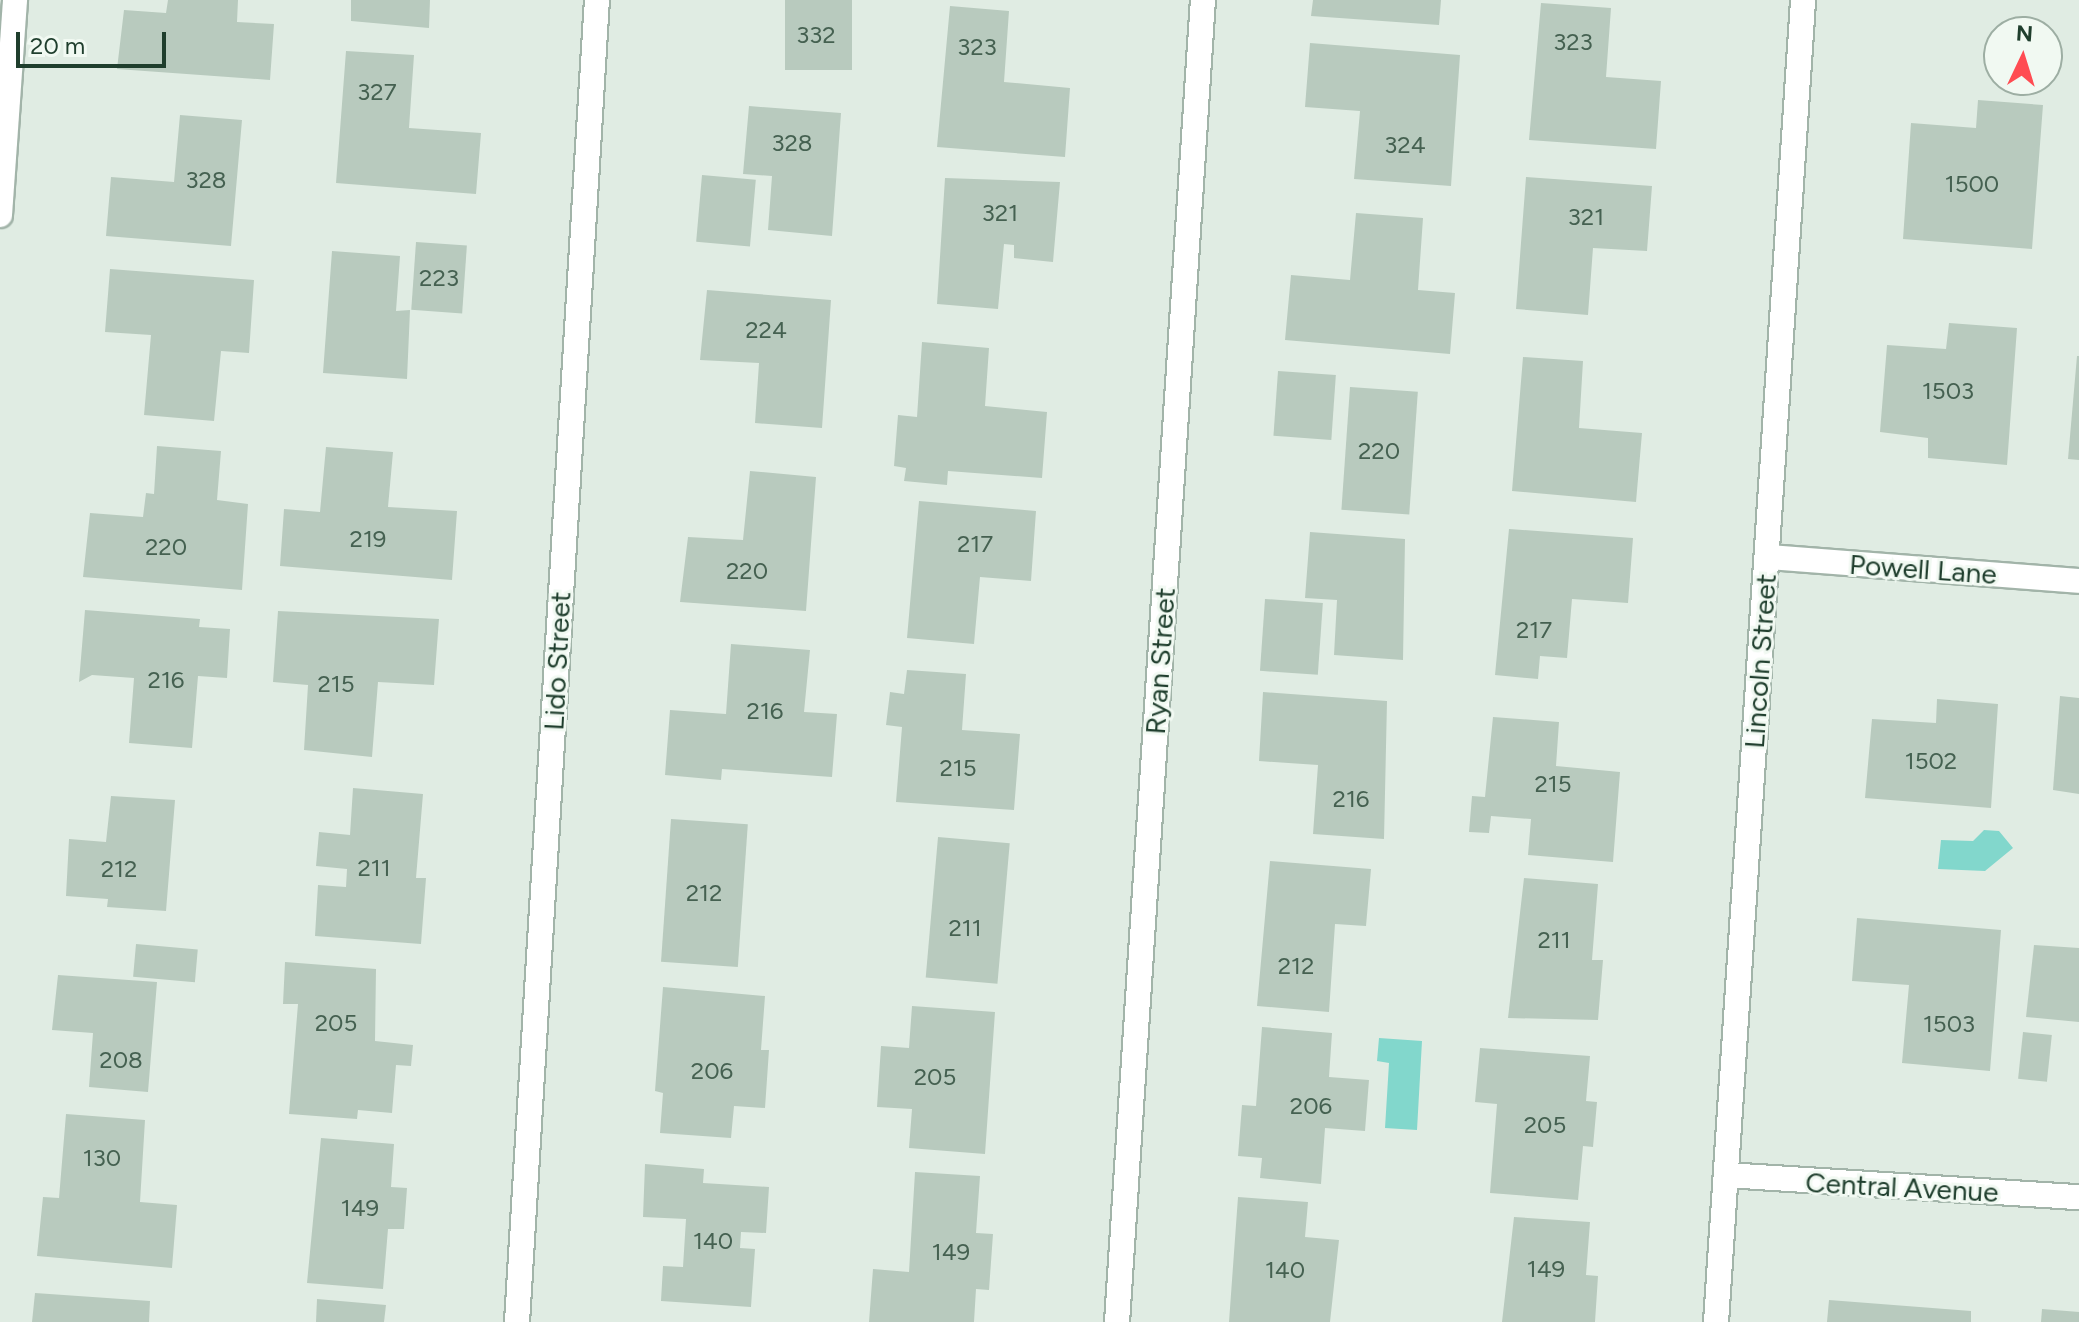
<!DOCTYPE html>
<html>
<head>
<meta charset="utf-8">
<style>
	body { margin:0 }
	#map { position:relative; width:2079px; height:1322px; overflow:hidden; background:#e0ece3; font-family:Figtree,sans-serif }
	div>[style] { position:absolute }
	.water>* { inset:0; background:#82d7cc }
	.building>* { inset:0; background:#b8cabe; transform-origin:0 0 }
	.roads { filter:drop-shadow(2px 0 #a2b4a9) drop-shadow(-2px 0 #a2b4a9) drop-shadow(0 2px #a2b4a9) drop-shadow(0 -2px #a2b4a9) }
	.street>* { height:24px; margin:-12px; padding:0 12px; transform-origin:12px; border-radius:12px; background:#fff }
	span { translate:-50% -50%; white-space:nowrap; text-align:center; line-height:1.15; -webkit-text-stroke:6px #f1f9f2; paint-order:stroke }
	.number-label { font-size:24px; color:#456151 }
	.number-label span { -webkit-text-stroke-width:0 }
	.street-label { font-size:28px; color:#1f3e2d }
	.north { position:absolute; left:1983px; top:16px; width:80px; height:80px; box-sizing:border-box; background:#f1f9f2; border:2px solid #9daea3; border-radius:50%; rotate:4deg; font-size:22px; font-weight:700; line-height:32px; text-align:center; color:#1f3e2d }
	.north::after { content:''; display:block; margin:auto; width:28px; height:36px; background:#ff4c52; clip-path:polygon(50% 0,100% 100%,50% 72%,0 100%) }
	.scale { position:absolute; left:16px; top:32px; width:150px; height:36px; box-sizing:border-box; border:4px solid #1f3e2d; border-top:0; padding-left:10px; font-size:24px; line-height:28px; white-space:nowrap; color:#1f3e2d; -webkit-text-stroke:6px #f1f9f2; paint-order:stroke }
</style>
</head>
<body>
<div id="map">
	<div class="water">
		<div style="clip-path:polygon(1984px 830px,1999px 831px,2013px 848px,1985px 871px,1938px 869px,1941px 840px,1973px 841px)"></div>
		<div style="clip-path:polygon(1379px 1038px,1422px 1041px,1417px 1130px,1385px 1128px,1389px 1063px,1377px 1061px)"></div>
	</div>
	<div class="building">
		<div style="clip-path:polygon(168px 0,238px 0,237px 22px,274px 24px,270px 80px,117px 69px,124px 10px,166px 13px)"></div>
		<div style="clip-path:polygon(351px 0,430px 0,429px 28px,351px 21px)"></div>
		<div style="left:785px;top:0;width:67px;height:70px"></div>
		<div style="clip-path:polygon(1313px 0,1441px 0,1439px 25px,1311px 16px)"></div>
		<div style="clip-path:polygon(1541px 3px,1611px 8px,1606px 77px,1661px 81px,1656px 149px,1529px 140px)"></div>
		<div style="clip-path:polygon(950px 6px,1009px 11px,1004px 82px,1070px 88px,1065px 157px,937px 147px)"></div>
		<div style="clip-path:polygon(1310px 43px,1460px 55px,1451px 186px,1354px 179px,1360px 111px,1305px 107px)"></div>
		<div style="clip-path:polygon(346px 51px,414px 55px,409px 128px,481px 133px,476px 194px,336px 183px)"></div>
		<div style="clip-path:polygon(1978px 100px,2043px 105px,2032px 249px,1903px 239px,1911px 123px,1976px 128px)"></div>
		<div style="clip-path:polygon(749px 106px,841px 113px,832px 236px,768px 230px,772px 176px,743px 174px)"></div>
		<div style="clip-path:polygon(180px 115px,242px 120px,231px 246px,106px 236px,111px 177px,174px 182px)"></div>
		<div style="left:702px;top:175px;width:54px;height:67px;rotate:5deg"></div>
		<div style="clip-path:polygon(1526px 177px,1652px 186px,1647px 251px,1593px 248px,1588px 315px,1516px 309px)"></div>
		<div style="clip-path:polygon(945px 178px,1060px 182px,1053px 262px,1014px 258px,1014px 245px,1004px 244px,998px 309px,937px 304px)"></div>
		<div style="clip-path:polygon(1356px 213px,1423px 218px,1418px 290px,1455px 293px,1450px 354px,1285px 340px,1291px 275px,1350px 280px)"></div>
		<div style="left:416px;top:242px;width:51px;height:68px;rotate:4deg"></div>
		<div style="clip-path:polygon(332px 251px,400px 256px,396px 311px,410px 310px,407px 379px,323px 373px)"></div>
		<div style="clip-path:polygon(110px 269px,254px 280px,249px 353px,221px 351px,214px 421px,144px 415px,151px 335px,105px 332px)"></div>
		<div style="clip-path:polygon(707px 290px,831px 300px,822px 428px,755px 423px,759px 363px,700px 360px)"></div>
		<div style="clip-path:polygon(1949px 323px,2017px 328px,2007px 465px,1928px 458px,1928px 438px,1880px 432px,1887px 345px,1946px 349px)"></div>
		<div style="clip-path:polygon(922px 342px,989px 348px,985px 406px,1047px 412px,1042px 478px,948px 471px,947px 485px,904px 481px,906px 468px,894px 466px,898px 415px,917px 417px)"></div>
		<div style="clip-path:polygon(2077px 356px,2079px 356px,2079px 460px,2068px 459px)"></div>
		<div style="clip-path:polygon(1523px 357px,1583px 361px,1579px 428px,1642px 433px,1636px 502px,1512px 491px)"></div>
		<div style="left:1278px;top:371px;width:58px;height:65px;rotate:4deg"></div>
		<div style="left:1350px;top:387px;width:68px;height:123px;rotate:4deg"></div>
		<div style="clip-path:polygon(157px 446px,221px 451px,217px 500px,248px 504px,242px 590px,83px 577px,90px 513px,143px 517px,146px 493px,154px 494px)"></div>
		<div style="clip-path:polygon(326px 447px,393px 452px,388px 507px,457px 511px,452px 580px,280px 566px,284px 509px,320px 512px)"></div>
		<div style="clip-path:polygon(750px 471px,816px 477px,806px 611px,680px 602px,688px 537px,743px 540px)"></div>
		<div style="clip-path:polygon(919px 501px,1036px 511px,1031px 581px,980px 577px,974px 644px,907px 638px)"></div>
		<div style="clip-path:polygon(1509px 529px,1633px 538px,1628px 603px,1572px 599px,1567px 658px,1540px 656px,1538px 679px,1495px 675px)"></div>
		<div style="clip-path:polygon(1310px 532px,1405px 539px,1403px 660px,1334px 655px,1337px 600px,1305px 598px)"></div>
		<div style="left:1265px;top:599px;width:58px;height:72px;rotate:4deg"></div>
		<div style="clip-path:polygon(85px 610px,200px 619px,199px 627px,230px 629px,227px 678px,198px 676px,192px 748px,129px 743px,134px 678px,92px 675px,79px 682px)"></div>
		<div style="clip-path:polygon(278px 611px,439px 619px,434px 685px,378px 682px,372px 757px,304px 750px,308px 685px,273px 682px)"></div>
		<div style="clip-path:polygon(731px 644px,810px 650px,804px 712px,837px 714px,832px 777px,722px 769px,721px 780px,665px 775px,670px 710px,726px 714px)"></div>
		<div style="clip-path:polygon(907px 670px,966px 674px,962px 730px,1020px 734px,1014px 810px,896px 802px,902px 727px,886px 725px,890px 692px,904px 694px)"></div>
		<div style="clip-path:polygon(1263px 692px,1387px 701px,1384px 839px,1313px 834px,1318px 765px,1259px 761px)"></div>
		<div style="clip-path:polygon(2060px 696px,2079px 698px,2079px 794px,2053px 790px)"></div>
		<div style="clip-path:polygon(1937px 699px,1998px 704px,1991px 808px,1865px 798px,1872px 719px,1936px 723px)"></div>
		<div style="clip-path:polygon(1493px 717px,1559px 722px,1556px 766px,1620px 772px,1613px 862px,1528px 855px,1531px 819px,1491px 816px,1489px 833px,1469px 832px,1472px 796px,1485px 797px)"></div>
		<div style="clip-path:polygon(353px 788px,423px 794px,416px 878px,426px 878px,421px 944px,315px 936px,318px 885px,346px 887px,347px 869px,316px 866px,319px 832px,350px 835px)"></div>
		<div style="clip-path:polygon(111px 796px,175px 800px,166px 911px,107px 907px,108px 899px,66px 896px,69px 839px,106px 842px)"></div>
		<div style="left:671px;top:819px;width:77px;height:143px;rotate:4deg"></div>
		<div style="left:938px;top:837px;width:72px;height:141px;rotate:5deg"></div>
		<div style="clip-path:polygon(1270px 861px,1371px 869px,1366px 926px,1335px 924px,1329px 1012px,1257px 1006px)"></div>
		<div style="clip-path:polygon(1524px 878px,1598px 884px,1592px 960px,1603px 960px,1598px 1020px,1508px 1018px)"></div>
		<div style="clip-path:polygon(1857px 918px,2001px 930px,1990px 1071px,1902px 1063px,1909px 985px,1852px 981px)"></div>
		<div style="left:136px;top:944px;width:62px;height:33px;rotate:5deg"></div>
		<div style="clip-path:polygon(2034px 945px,2079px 948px,2079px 1022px,2026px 1017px)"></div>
		<div style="clip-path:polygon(285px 962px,376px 969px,375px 1041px,413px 1045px,411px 1066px,396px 1065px,392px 1113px,358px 1110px,357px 1119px,289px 1114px,298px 1004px,283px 1004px)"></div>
		<div style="clip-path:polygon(58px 975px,157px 982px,148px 1092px,89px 1087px,93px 1033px,52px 1030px)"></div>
		<div style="clip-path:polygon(663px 987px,765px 996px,761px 1050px,769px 1050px,765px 1108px,734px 1106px,731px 1138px,660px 1133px,663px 1093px,655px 1091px)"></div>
		<div style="clip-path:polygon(912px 1006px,995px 1012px,985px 1154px,909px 1148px,912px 1109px,877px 1107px,881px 1046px,909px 1048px)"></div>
		<div style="clip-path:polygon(1262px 1027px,1332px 1033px,1329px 1077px,1369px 1080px,1365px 1131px,1325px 1128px,1321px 1184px,1260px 1178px,1262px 1158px,1238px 1156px,1242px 1105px,1256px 1106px)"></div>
		<div style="left:2023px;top:1032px;width:29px;height:47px;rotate:6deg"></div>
		<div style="clip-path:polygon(1480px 1048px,1590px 1056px,1586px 1101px,1597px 1102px,1593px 1147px,1583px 1146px,1578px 1200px,1490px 1193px,1497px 1104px,1475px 1102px)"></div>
		<div style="clip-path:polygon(66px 1114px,145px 1120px,140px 1202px,177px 1205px,172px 1268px,37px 1256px,43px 1197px,59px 1198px)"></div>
		<div style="clip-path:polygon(321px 1138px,394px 1144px,391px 1187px,407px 1188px,404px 1229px,388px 1229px,383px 1289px,307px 1283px)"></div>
		<div style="clip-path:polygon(645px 1164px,704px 1169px,703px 1183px,769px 1187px,766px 1233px,741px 1232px,740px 1248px,755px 1249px,751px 1307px,661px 1301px,663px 1266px,683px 1267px,686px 1219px,643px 1217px)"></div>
		<div style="clip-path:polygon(915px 1172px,980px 1176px,976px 1233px,993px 1234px,989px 1290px,976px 1289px,974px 1322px,869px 1322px,873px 1269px,909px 1272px)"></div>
		<div style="clip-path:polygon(1238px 1197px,1308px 1202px,1305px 1237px,1339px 1240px,1330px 1322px,1229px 1322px)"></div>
		<div style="clip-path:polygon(1514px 1217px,1590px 1222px,1586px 1275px,1598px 1276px,1595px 1322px,1502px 1322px)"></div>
		<div style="clip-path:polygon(35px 1293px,150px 1301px,149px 1322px,32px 1322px)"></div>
		<div style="clip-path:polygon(317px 1299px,386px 1305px,384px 1322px,316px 1322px)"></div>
		<div style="clip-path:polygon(1829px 1300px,1971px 1311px,1971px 1322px,1827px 1322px)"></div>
		<div style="clip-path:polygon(2042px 1309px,2079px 1312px,2079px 1322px,2041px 1322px)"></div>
	</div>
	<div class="roads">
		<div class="street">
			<div style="left:0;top:215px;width:216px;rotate:-86deg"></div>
			<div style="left:1768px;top:557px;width:312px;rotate:4.4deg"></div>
			<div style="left:1726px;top:1175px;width:354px;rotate:3.6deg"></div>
			<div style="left:517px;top:1322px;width:1324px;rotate:-86.54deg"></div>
			<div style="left:1117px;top:1322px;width:1325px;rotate:-86.28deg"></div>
			<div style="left:1716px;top:1322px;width:1325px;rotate:-86.23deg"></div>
		</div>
	</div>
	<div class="number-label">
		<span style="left:816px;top:35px">332</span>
		<span style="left:1573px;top:42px">323</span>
		<span style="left:977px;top:47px">323</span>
		<span style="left:377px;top:92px">327</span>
		<span style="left:792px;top:143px">328</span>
		<span style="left:1405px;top:145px">324</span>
		<span style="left:206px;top:180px">328</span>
		<span style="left:1972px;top:184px">1500</span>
		<span style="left:1000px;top:213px">321</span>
		<span style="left:1586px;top:217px">321</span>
		<span style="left:439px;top:278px">223</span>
		<span style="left:766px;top:330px">224</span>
		<span style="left:1948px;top:391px">1503</span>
		<span style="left:1379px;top:451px">220</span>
		<span style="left:368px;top:539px">219</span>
		<span style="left:975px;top:544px">217</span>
		<span style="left:166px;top:547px">220</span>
		<span style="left:747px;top:571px">220</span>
		<span style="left:1534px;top:630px">217</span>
		<span style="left:166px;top:680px">216</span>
		<span style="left:336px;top:684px">215</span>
		<span style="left:765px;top:711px">216</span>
		<span style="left:1931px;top:761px">1502</span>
		<span style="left:958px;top:768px">215</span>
		<span style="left:1553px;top:784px">215</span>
		<span style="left:1351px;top:799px">216</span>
		<span style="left:374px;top:868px">211</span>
		<span style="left:119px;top:869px">212</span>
		<span style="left:704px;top:893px">212</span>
		<span style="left:965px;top:928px">211</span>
		<span style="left:1554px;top:940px">211</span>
		<span style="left:1296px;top:966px">212</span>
		<span style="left:336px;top:1023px">205</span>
		<span style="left:1949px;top:1024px">1503</span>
		<span style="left:121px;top:1060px">208</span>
		<span style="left:712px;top:1071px">206</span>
		<span style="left:935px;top:1077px">205</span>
		<span style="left:1311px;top:1106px">206</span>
		<span style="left:1545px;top:1125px">205</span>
		<span style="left:102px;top:1158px">130</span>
		<span style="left:360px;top:1208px">149</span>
		<span style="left:713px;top:1241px">140</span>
		<span style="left:951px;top:1252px">149</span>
		<span style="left:1546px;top:1269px">149</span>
		<span style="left:1285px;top:1270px">140</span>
	</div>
	<div class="street-label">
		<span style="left:1923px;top:569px;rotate:4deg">Powell Lane</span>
		<span style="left:557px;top:661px;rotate:-87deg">Lido Street</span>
		<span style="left:1160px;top:661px;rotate:-86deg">Ryan Street</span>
		<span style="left:1760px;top:661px;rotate:-86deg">Lincoln Street</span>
		<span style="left:1902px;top:1187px;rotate:3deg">Central Avenue</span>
	</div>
	<div class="north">N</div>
	<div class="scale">20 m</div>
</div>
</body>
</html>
